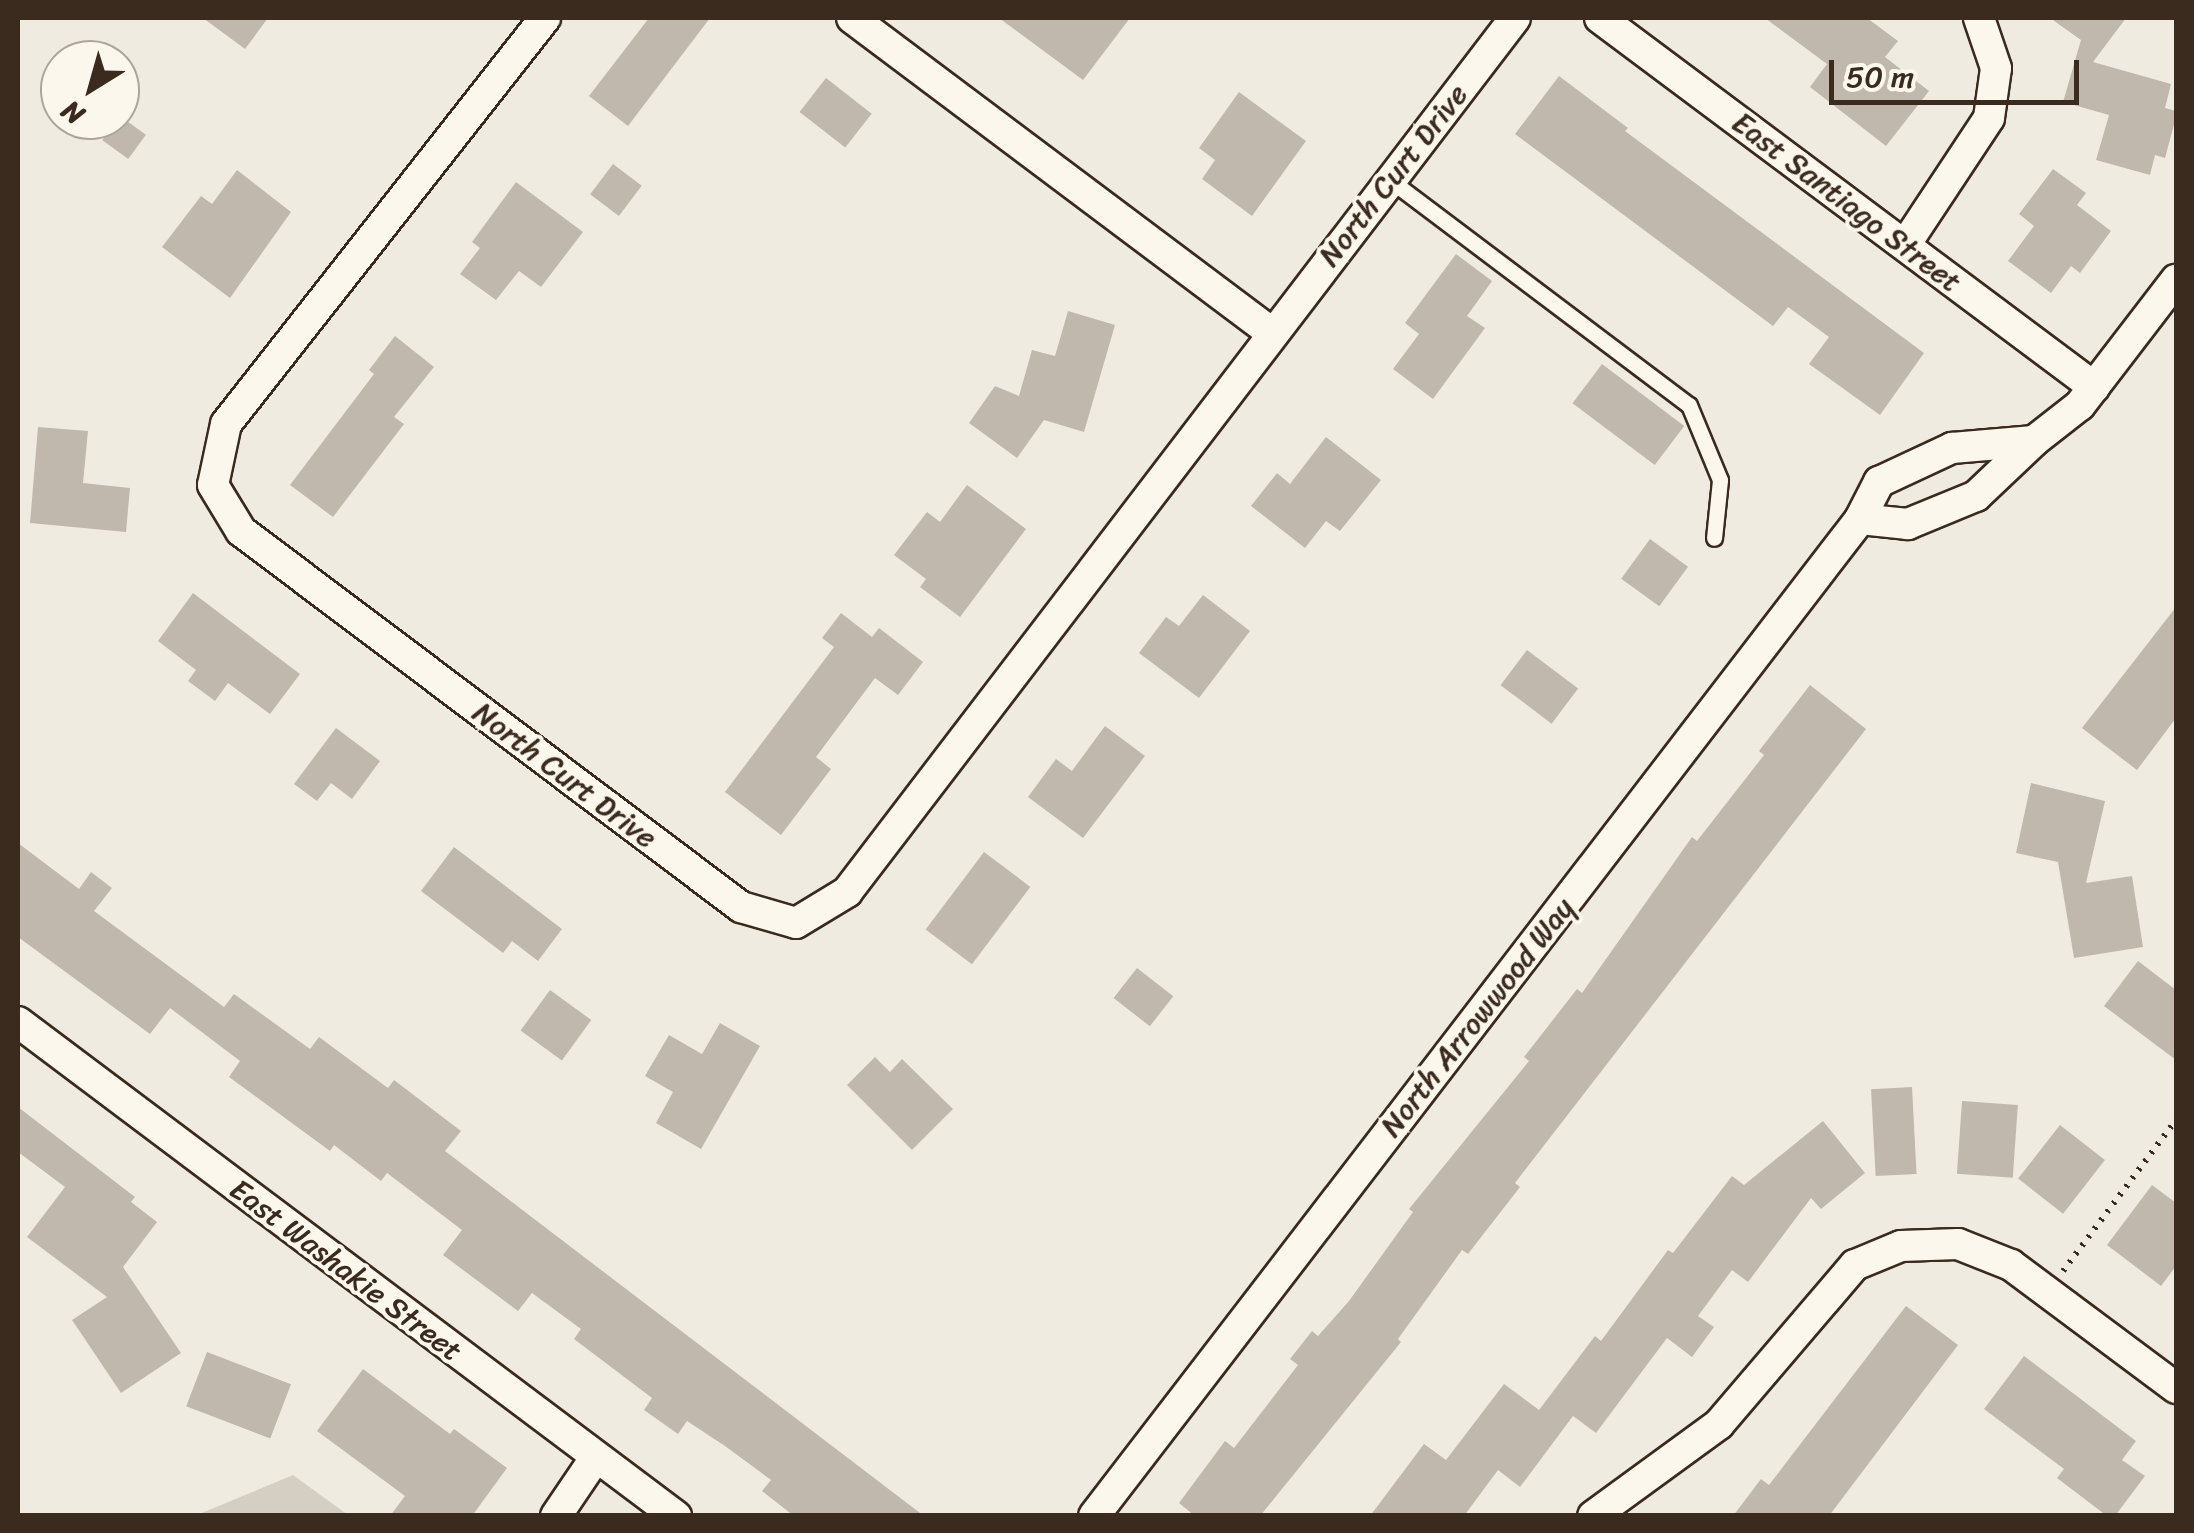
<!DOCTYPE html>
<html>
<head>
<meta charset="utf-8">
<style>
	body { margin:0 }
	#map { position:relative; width:2194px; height:1533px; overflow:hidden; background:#f0ebe0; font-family:Sriracha,sans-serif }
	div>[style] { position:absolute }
	.green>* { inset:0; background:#d5cec3 }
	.building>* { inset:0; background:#c0b8ad; transform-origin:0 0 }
	.path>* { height:6px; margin-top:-3px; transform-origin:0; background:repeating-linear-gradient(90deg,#3b2a1e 0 2.5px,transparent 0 10.5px) }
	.roads { filter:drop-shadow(2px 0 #3b2a1e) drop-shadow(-2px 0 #3b2a1e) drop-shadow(0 2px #3b2a1e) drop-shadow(0 -2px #3b2a1e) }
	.lane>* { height:15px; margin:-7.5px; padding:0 7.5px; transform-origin:7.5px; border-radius:7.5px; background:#fbf7ec }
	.street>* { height:30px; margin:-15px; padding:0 15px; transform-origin:15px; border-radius:15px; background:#fbf7ec }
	span { translate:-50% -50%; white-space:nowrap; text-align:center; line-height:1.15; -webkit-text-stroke:8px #fbf7ec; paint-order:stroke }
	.street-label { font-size:30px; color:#3b2a1e }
	.frame { position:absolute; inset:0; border:20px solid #3b2a1e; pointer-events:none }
	.north { position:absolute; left:40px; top:40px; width:100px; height:100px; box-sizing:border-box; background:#fbf7ec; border:2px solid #aea59a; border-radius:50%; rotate:217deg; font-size:28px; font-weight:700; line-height:40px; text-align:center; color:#3b2a1e }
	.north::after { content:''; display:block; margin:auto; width:35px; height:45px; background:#3b2a1e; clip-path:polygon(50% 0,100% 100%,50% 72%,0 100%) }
	.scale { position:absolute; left:1829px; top:60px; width:250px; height:45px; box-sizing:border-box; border:5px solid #3b2a1e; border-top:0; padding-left:12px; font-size:30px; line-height:35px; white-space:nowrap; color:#3b2a1e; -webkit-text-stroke:8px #fbf7ec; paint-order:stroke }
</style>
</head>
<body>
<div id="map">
	<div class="green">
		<div style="clip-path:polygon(293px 1475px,348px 1515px,197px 1515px)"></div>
	</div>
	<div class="building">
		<div style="clip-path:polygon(203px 18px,268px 18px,245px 49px)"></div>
		<div style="clip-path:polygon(649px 18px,710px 18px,628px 126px,589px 96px)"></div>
		<div style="clip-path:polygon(999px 18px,1130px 18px,1083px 80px)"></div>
		<div style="clip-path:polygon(1765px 18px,1867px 18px,1898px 41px,1885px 57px,1929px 91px,1886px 146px,1810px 87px,1827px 64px)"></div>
		<div style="clip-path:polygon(2050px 18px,2126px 18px,2093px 62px,2171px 84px,2165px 108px,2176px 111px,2176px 117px,2165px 158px,2155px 155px,2150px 175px,2096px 160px,2109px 115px,2063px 102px,2081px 40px)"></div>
		<div style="clip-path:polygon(1559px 76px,1628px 128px,1625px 131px,1924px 353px,1880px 415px,1809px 364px,1829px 337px,1788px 307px,1773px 326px,1515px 134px)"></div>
		<div style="left:826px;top:78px;width:58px;height:43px;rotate:38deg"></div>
		<div style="clip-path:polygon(1239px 92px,1306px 141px,1252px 216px,1202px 179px,1215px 160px,1199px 148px)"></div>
		<div style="left:120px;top:116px;width:32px;height:30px;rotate:36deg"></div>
		<div style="left:613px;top:164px;width:36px;height:38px;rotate:37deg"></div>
		<div style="clip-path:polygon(2053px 169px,2086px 193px,2077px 205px,2111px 231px,2080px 273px,2071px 266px,2051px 293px,2008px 261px,2034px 226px,2019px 214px)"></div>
		<div style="clip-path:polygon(237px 170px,291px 212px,230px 298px,162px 247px,201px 196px,212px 204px)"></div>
		<div style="clip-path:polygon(516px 182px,583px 232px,541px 287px,519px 271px,496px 300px,460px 274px,480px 248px,472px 242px)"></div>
		<div style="clip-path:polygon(1456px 254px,1492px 281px,1467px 316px,1485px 328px,1433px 399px,1393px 369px,1419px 334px,1405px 323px)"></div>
		<div style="clip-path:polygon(1068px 311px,1115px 325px,1084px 432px,1044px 420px,1017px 458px,969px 423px,995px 386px,1019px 396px,1032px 350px,1055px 356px)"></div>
		<div style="clip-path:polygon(395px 336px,434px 367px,394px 417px,404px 424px,333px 517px,290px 485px,374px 374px,369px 370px)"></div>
		<div style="left:1602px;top:364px;width:103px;height:49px;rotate:37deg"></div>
		<div style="clip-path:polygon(38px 427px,88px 431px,83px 483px,130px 488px,126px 532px,30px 523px)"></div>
		<div style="clip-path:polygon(1326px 437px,1381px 480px,1340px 531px,1326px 521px,1305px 548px,1251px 506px,1277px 473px,1290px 484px)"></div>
		<div style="clip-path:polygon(967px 485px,1026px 529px,960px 617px,920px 587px,926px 579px,894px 555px,927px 512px,940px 522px)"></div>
		<div style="left:1650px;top:539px;width:47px;height:49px;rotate:36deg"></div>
		<div style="clip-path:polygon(193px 593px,300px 674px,270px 714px,228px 683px,215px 701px,188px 681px,196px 670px,158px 641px)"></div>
		<div style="clip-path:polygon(1203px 595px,1250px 631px,1199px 698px,1139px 653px,1166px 617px,1179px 626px)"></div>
		<div style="clip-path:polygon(2176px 607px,2176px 718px,2137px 770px,2082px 728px)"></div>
		<div style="clip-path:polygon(841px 613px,872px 637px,879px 628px,923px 662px,898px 695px,875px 678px,816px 757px,831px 769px,781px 835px,725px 792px,834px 647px,822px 638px)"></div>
		<div style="left:1527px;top:650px;width:64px;height:44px;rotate:37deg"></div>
		<div style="clip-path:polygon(1810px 685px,1866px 729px,1515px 1183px,1520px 1187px,1468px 1254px,1462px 1250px,1398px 1339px,1401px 1342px,1260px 1516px,1195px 1516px,1179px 1503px,1225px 1441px,1234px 1448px,1298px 1365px,1290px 1359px,1312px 1331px,1318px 1336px,1349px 1301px,1413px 1212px,1409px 1209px,1529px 1061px,1524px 1057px,1577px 989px,1582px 993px,1692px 837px,1697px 841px,1764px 755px,1759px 751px)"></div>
		<div style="clip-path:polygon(1105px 726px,1145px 756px,1083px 838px,1028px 797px,1056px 759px,1072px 771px)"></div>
		<div style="clip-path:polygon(336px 728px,380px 761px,352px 799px,331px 783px,317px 801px,294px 784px)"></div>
		<div style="clip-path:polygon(2031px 783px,2105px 801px,2086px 883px,2132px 876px,2143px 947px,2074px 958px,2058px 862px,2016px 853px)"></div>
		<div style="clip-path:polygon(18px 843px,79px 889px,91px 872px,112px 888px,94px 911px,224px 1007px,234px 994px,310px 1049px,319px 1037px,388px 1088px,394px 1080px,461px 1131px,445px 1151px,924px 1516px,794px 1516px,762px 1491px,771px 1480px,725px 1446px,687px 1421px,678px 1434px,644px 1410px,652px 1398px,574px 1339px,581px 1329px,532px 1293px,518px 1311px,443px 1255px,462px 1230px,387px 1173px,381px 1181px,334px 1145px,330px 1151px,229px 1077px,240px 1061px,170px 1008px,150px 1034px,18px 937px)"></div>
		<div style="clip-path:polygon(454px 847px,562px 929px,538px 961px,512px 941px,503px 953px,421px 891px)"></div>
		<div style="left:984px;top:852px;width:58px;height:97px;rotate:37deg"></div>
		<div style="clip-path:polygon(2138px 961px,2176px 990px,2176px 1060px,2104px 1006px)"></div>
		<div style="left:1137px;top:968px;width:46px;height:38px;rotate:38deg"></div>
		<div style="left:550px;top:990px;width:51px;height:50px;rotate:36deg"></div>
		<div style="clip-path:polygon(720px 1023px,760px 1046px,701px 1149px,656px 1123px,673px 1092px,645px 1076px,669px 1035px,702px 1054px)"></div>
		<div style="clip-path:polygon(875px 1057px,890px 1072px,902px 1059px,953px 1109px,912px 1150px,847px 1085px)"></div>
		<div style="left:1912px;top:1087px;width:87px;height:41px;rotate:87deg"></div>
		<div style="left:1962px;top:1101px;width:56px;height:73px;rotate:4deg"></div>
		<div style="clip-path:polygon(18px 1107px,135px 1197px,131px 1202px,157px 1222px,123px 1267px,181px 1353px,121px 1393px,72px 1320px,107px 1297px,27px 1237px,65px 1187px,18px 1152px)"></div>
		<div style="clip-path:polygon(1823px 1121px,1865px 1173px,1821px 1209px,1811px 1198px,1748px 1282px,1732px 1270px,1698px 1316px,1714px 1327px,1692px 1357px,1667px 1338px,1596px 1433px,1573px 1416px,1520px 1487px,1498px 1470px,1464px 1516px,1370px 1516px,1424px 1444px,1446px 1460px,1504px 1384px,1539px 1410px,1595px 1336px,1601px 1341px,1668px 1250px,1673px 1253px,1732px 1176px,1744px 1185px)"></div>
		<div style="left:2060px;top:1125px;width:57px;height:68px;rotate:38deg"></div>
		<div style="clip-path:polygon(2152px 1185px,2176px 1203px,2176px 1266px,2161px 1286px,2107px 1245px)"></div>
		<div style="clip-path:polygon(1906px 1306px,1958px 1345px,1829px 1516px,1733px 1516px,1761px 1479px,1769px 1485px)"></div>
		<div style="left:207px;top:1352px;width:90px;height:58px;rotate:21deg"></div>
		<div style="clip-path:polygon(2024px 1356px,2136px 1441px,2122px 1460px,2145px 1476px,2115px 1516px,2107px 1516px,2057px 1478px,2064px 1469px,1984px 1409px)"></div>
		<div style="clip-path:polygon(363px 1369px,450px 1434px,454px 1429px,507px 1468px,472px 1516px,390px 1516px,405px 1496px,317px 1431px)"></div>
	</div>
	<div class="path">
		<div style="left:2063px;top:1271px;width:189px;rotate:-53.2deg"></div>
	</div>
	<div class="roads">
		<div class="lane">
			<div style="left:1390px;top:180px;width:374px;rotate:37deg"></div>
			<div style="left:1689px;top:405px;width:81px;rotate:67.5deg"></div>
			<div style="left:1720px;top:480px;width:58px;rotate:95.9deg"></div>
		</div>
		<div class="street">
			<div style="left:545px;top:18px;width:516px;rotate:128.16deg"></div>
			<div style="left:226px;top:424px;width:62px;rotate:102deg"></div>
			<div style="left:213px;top:485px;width:54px;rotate:58.7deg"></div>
			<div style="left:241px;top:531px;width:626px;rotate:36.94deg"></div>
			<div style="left:741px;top:907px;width:57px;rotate:16.2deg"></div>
			<div style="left:796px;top:923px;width:60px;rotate:-31.3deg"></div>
			<div style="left:847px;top:892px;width:1100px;rotate:-52.61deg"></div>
			<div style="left:852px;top:18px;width:525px;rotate:36.87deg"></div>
			<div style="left:1600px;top:18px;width:617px;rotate:36.76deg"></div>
			<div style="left:1905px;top:245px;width:152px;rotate:-56.5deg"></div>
			<div style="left:1989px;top:118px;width:50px;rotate:-82deg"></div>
			<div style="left:1996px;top:68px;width:53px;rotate:-108.8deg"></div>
			<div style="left:2034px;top:441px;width:58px;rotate:-38deg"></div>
			<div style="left:2080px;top:405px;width:158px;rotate:-52.5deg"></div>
			<div style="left:18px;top:1022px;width:823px;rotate:36.9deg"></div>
			<div style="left:556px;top:1516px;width:71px;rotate:-55.9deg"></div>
			<div style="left:1094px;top:1516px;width:1257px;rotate:-52.46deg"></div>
			<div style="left:1860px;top:519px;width:42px;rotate:-62.8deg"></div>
			<div style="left:1879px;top:482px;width:81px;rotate:-25deg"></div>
			<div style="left:1952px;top:448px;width:82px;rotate:-4.9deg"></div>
			<div style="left:2034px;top:441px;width:80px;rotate:136.5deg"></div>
			<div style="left:1976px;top:496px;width:74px;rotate:157.6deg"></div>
			<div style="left:1908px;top:524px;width:48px;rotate:-174.1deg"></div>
			<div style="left:1593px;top:1516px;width:156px;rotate:-36.1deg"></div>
			<div style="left:1719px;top:1424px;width:209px;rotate:-49.5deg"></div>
			<div style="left:1855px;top:1265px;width:50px;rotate:-22.4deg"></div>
			<div style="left:1901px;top:1246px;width:57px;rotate:-2deg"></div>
			<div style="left:1958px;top:1244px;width:57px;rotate:21.6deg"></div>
			<div style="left:2011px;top:1265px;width:206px;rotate:36.7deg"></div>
		</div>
	</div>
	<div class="street-label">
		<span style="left:1393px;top:175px;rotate:-52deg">North Curt Drive</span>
		<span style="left:1847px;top:202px;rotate:37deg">East Santiago Street</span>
		<span style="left:565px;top:775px;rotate:37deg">North Curt Drive</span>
		<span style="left:1477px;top:1017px;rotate:-52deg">North Arrowwood Way</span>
		<span style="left:346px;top:1270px;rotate:37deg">East Washakie Street</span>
	</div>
	<div class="frame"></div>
	<div class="north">N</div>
	<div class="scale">50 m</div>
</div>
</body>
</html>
